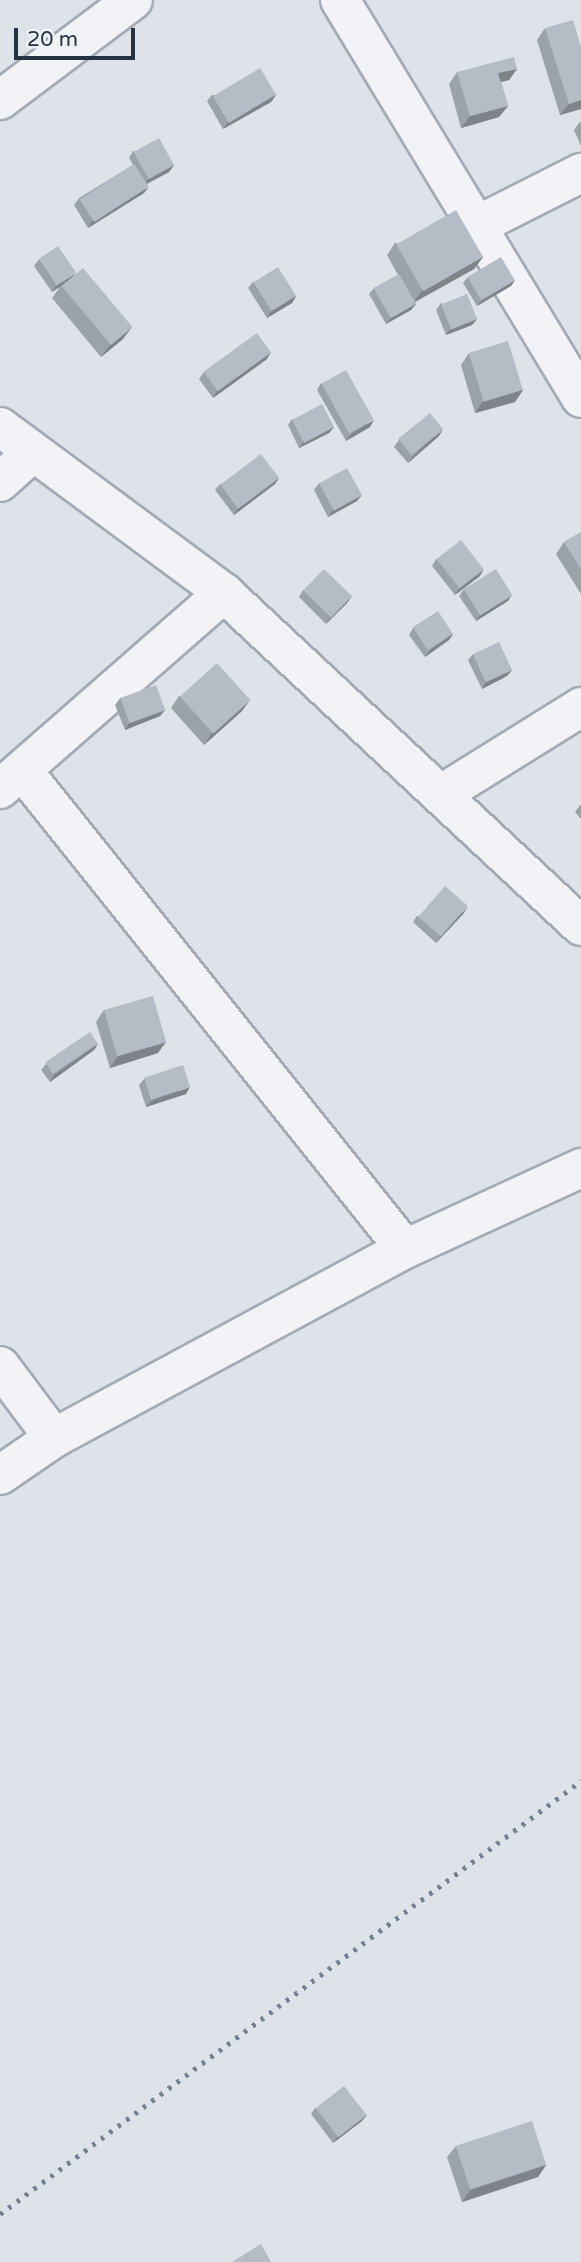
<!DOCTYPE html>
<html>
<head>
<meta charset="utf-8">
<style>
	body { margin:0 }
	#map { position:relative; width:581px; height:2262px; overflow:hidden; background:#dee3e9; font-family:"Varela Round",sans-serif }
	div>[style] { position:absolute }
	.roads { filter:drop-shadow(2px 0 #a3aab3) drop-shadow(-2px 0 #a3aab3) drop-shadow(0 2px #a3aab3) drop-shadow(0 -2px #a3aab3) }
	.minor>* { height:38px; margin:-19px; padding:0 19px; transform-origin:19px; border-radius:19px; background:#f1f3f7 }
	.rail>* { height:5px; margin-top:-2.5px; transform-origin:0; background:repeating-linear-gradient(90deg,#768294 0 3.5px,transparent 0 10.5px) }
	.wall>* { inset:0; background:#9ca2aa }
	.shaded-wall>* { inset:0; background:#7f848b }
	.building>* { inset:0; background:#b5bcc6; transform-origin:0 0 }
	span { translate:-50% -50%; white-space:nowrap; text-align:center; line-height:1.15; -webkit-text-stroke:5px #eef2f6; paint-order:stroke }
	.scale { position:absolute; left:14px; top:28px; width:121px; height:32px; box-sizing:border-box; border:4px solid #263141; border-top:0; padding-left:9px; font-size:21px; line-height:24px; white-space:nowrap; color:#263141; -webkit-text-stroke:5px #eef2f6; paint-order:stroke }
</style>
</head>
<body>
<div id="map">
	<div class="roads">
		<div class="minor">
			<div style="left:340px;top:0;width:465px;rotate:58.8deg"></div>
			<div style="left:0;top:100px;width:166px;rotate:-36.9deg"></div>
			<div style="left:476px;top:226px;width:118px;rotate:-26.8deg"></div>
			<div style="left:0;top:427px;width:279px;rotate:36.5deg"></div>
			<div style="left:224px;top:593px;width:488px;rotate:43deg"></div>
			<div style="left:0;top:482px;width:42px;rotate:-42.1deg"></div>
			<div style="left:22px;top:770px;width:613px;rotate:51.35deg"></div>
			<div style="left:0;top:789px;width:298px;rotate:-41.2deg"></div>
			<div style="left:443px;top:793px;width:163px;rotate:-31.9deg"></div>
			<div style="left:0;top:1366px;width:90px;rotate:53.1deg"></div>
			<div style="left:0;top:1475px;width:65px;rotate:-34.4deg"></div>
			<div style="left:54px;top:1438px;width:399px;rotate:-28.3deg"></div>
			<div style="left:405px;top:1249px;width:194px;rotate:-24.7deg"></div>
		</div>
	</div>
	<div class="rail">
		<div style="left:0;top:2214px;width:725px;rotate:-36.7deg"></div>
	</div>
	<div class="wall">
		<div style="clip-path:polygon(545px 28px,581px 109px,560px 115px,537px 40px)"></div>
		<div style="clip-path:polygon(517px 69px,509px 80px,501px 82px,508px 106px,499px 117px,461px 128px,449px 84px,457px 72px)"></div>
		<div style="clip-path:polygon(212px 95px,276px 95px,271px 102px,223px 129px,207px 101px)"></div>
		<div style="clip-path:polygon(581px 122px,581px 146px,574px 130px,579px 123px)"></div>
		<div style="clip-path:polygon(133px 151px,174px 165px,169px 172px,147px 184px,144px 193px,88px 228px,74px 205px,79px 198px,133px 165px,129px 158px)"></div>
		<div style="clip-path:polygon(395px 243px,483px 257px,474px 269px,415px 302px,416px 304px,411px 310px,386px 324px,369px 294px,374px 288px,398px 275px,387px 255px)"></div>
		<div style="clip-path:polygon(39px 259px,123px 339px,101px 357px,52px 298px,60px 287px,52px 292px,34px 266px)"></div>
		<div style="clip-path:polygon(468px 277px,515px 280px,511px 286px,477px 306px,463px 283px)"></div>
		<div style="clip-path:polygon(253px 282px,296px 296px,292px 303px,267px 318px,248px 288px)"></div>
		<div style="clip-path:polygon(441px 303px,477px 319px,472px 325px,446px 335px,436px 310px)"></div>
		<div style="clip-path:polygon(469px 353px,523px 390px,515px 402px,475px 413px,461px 365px)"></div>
		<div style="clip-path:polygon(267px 359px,213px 398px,199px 379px,204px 372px)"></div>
		<div style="clip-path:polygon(321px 383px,370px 427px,346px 441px,317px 390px)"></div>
		<div style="clip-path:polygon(292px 419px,334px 427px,329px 433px,299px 448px,288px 425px)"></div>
		<div style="clip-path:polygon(439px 436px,408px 463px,394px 447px,399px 440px)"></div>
		<div style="clip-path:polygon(279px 478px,275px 484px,234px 515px,215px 490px,220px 484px)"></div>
		<div style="clip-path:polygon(319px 483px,357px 501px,328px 517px,314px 490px)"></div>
		<div style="clip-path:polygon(581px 532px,581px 594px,556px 554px,564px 542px)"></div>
		<div style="clip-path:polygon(436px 559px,480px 576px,455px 595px,432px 566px)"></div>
		<div style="clip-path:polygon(464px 589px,508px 601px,476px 621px,459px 596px)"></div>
		<div style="clip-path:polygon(303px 590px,352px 596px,347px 603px,326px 624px,299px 597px)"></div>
		<div style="clip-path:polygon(413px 628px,453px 634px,449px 640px,425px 657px,409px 635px)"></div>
		<div style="clip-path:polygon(473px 654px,512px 670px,507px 676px,482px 689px,468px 660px)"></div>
		<div style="clip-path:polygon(179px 696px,250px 700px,242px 711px,204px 745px,171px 708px)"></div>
		<div style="clip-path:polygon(120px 698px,165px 710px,160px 716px,125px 730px,115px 705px)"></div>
		<div style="clip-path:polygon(581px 804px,581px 819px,575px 812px)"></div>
		<div style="clip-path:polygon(464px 913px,436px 943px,413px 922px,417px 916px)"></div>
		<div style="clip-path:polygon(104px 1010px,158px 1053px,110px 1068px,96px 1022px)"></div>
		<div style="clip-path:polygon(98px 1044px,94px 1050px,50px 1082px,41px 1070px,46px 1064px)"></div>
		<div style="clip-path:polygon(144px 1079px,186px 1094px,146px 1107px,139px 1085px)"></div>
		<div style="clip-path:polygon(315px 2108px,367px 2115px,362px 2121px,333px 2143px,311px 2114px)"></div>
		<div style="clip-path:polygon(456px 2146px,546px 2165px,538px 2177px,462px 2202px,447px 2157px)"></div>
	</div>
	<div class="shaded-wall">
		<div style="clip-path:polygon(517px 69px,509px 80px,490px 85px,498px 73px)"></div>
		<div style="clip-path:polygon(276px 95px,271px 102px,223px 129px,228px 122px)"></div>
		<div style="clip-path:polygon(581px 100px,581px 109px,560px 115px,569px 104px)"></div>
		<div style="clip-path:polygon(508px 106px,499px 117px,461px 128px,470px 116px)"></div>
		<div style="clip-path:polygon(174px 165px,169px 172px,144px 185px,148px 179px)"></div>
		<div style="clip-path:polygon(149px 187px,144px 193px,88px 228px,92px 221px)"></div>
		<div style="clip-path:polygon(483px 257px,474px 269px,413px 303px,422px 291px)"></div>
		<div style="clip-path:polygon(76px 273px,71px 279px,52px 292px,56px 286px)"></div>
		<div style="clip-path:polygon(515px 280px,511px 286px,477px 306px,482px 300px)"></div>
		<div style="clip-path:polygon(296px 296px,292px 303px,267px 318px,271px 311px)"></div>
		<div style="clip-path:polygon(416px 304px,411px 310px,386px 324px,391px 318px)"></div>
		<div style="clip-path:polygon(477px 319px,472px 325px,446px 335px,451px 329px)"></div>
		<div style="clip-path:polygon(132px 327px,123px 339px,101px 357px,109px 346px)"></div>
		<div style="clip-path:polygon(271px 352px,267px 359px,213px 398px,217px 391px)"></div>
		<div style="clip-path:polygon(523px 390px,515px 402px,475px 413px,483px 401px)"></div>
		<div style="clip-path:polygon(374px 420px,370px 427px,346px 441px,351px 434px)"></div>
		<div style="clip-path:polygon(334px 427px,329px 433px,299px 448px,304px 441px)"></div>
		<div style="clip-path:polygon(443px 429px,439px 436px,408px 463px,413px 456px)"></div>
		<div style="clip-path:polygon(279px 478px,275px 484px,234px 515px,238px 508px)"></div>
		<div style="clip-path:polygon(362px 495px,357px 501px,328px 517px,333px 510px)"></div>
		<div style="clip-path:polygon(484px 569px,480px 576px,455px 595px,459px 589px)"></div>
		<div style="clip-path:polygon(512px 595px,508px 601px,476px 621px,480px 615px)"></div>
		<div style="clip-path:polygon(352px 596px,347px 603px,326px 624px,330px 618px)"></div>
		<div style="clip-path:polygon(453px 634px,449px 640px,425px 657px,430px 650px)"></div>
		<div style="clip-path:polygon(512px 670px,507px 676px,482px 689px,486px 682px)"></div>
		<div style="clip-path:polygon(250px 700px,242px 711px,204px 745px,212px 733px)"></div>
		<div style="clip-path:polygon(165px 710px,160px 716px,125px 730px,129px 723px)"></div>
		<div style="clip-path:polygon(468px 906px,464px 913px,436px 943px,440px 937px)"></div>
		<div style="clip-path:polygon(166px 1042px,158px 1053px,110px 1068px,118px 1056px)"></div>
		<div style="clip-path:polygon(98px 1044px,94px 1050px,50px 1082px,54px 1075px)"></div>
		<div style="clip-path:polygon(190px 1087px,186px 1094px,146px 1107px,151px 1101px)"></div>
		<div style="clip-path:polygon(367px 2115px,362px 2121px,333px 2143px,338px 2136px)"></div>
		<div style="clip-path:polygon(546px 2165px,538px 2177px,462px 2202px,470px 2190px)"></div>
	</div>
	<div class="building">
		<div style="clip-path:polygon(573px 20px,581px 47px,581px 100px,569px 104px,545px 28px)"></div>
		<div style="clip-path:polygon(514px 57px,517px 69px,498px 73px,508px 106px,470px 116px,457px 72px)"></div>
		<div style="left:260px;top:68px;width:31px;height:55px;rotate:59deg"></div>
		<div style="left:159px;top:138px;width:31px;height:29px;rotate:61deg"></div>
		<div style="left:134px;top:164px;width:27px;height:65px;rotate:57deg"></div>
		<div style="left:456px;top:210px;width:54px;height:69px;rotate:60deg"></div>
		<div style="left:58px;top:246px;width:32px;height:23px;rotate:56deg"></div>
		<div style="left:501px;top:257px;width:27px;height:39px;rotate:59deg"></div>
		<div style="left:278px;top:267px;width:34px;height:29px;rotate:58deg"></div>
		<div style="left:83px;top:268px;width:77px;height:28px;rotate:50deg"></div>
		<div style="left:399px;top:274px;width:34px;height:29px;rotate:60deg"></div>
		<div style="left:467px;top:294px;width:27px;height:28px;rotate:68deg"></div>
		<div style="left:257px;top:333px;width:24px;height:66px;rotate:54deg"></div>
		<div style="left:508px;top:341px;width:51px;height:41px;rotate:73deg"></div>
		<div style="left:346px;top:370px;width:57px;height:28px;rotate:61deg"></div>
		<div style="left:322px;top:404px;width:26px;height:34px;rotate:62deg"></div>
		<div style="left:430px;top:413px;width:21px;height:41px;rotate:51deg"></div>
		<div style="left:261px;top:454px;width:30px;height:51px;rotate:53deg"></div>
		<div style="left:347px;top:468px;width:31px;height:32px;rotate:61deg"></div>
		<div style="clip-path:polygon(581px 532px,581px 569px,564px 542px)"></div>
		<div style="left:461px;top:540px;width:37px;height:31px;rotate:52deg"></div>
		<div style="left:324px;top:569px;width:39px;height:30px;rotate:44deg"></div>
		<div style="left:496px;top:569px;width:31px;height:38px;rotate:58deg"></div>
		<div style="left:438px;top:611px;width:27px;height:30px;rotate:57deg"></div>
		<div style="left:499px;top:642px;width:31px;height:29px;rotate:65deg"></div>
		<div style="left:217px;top:663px;width:50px;height:50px;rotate:48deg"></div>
		<div style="left:156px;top:685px;width:27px;height:38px;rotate:70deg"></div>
		<div style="left:445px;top:886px;width:30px;height:41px;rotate:41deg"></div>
		<div style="left:153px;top:996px;width:48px;height:51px;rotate:74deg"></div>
		<div style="left:90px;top:1032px;width:14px;height:54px;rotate:56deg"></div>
		<div style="left:183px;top:1065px;width:23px;height:41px;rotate:72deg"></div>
		<div style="left:344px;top:2086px;width:37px;height:36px;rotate:52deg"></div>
		<div style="left:532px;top:2121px;width:46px;height:80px;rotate:72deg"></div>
		<div style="clip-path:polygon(261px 2244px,271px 2262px,232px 2262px)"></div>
	</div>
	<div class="scale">20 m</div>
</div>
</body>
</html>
